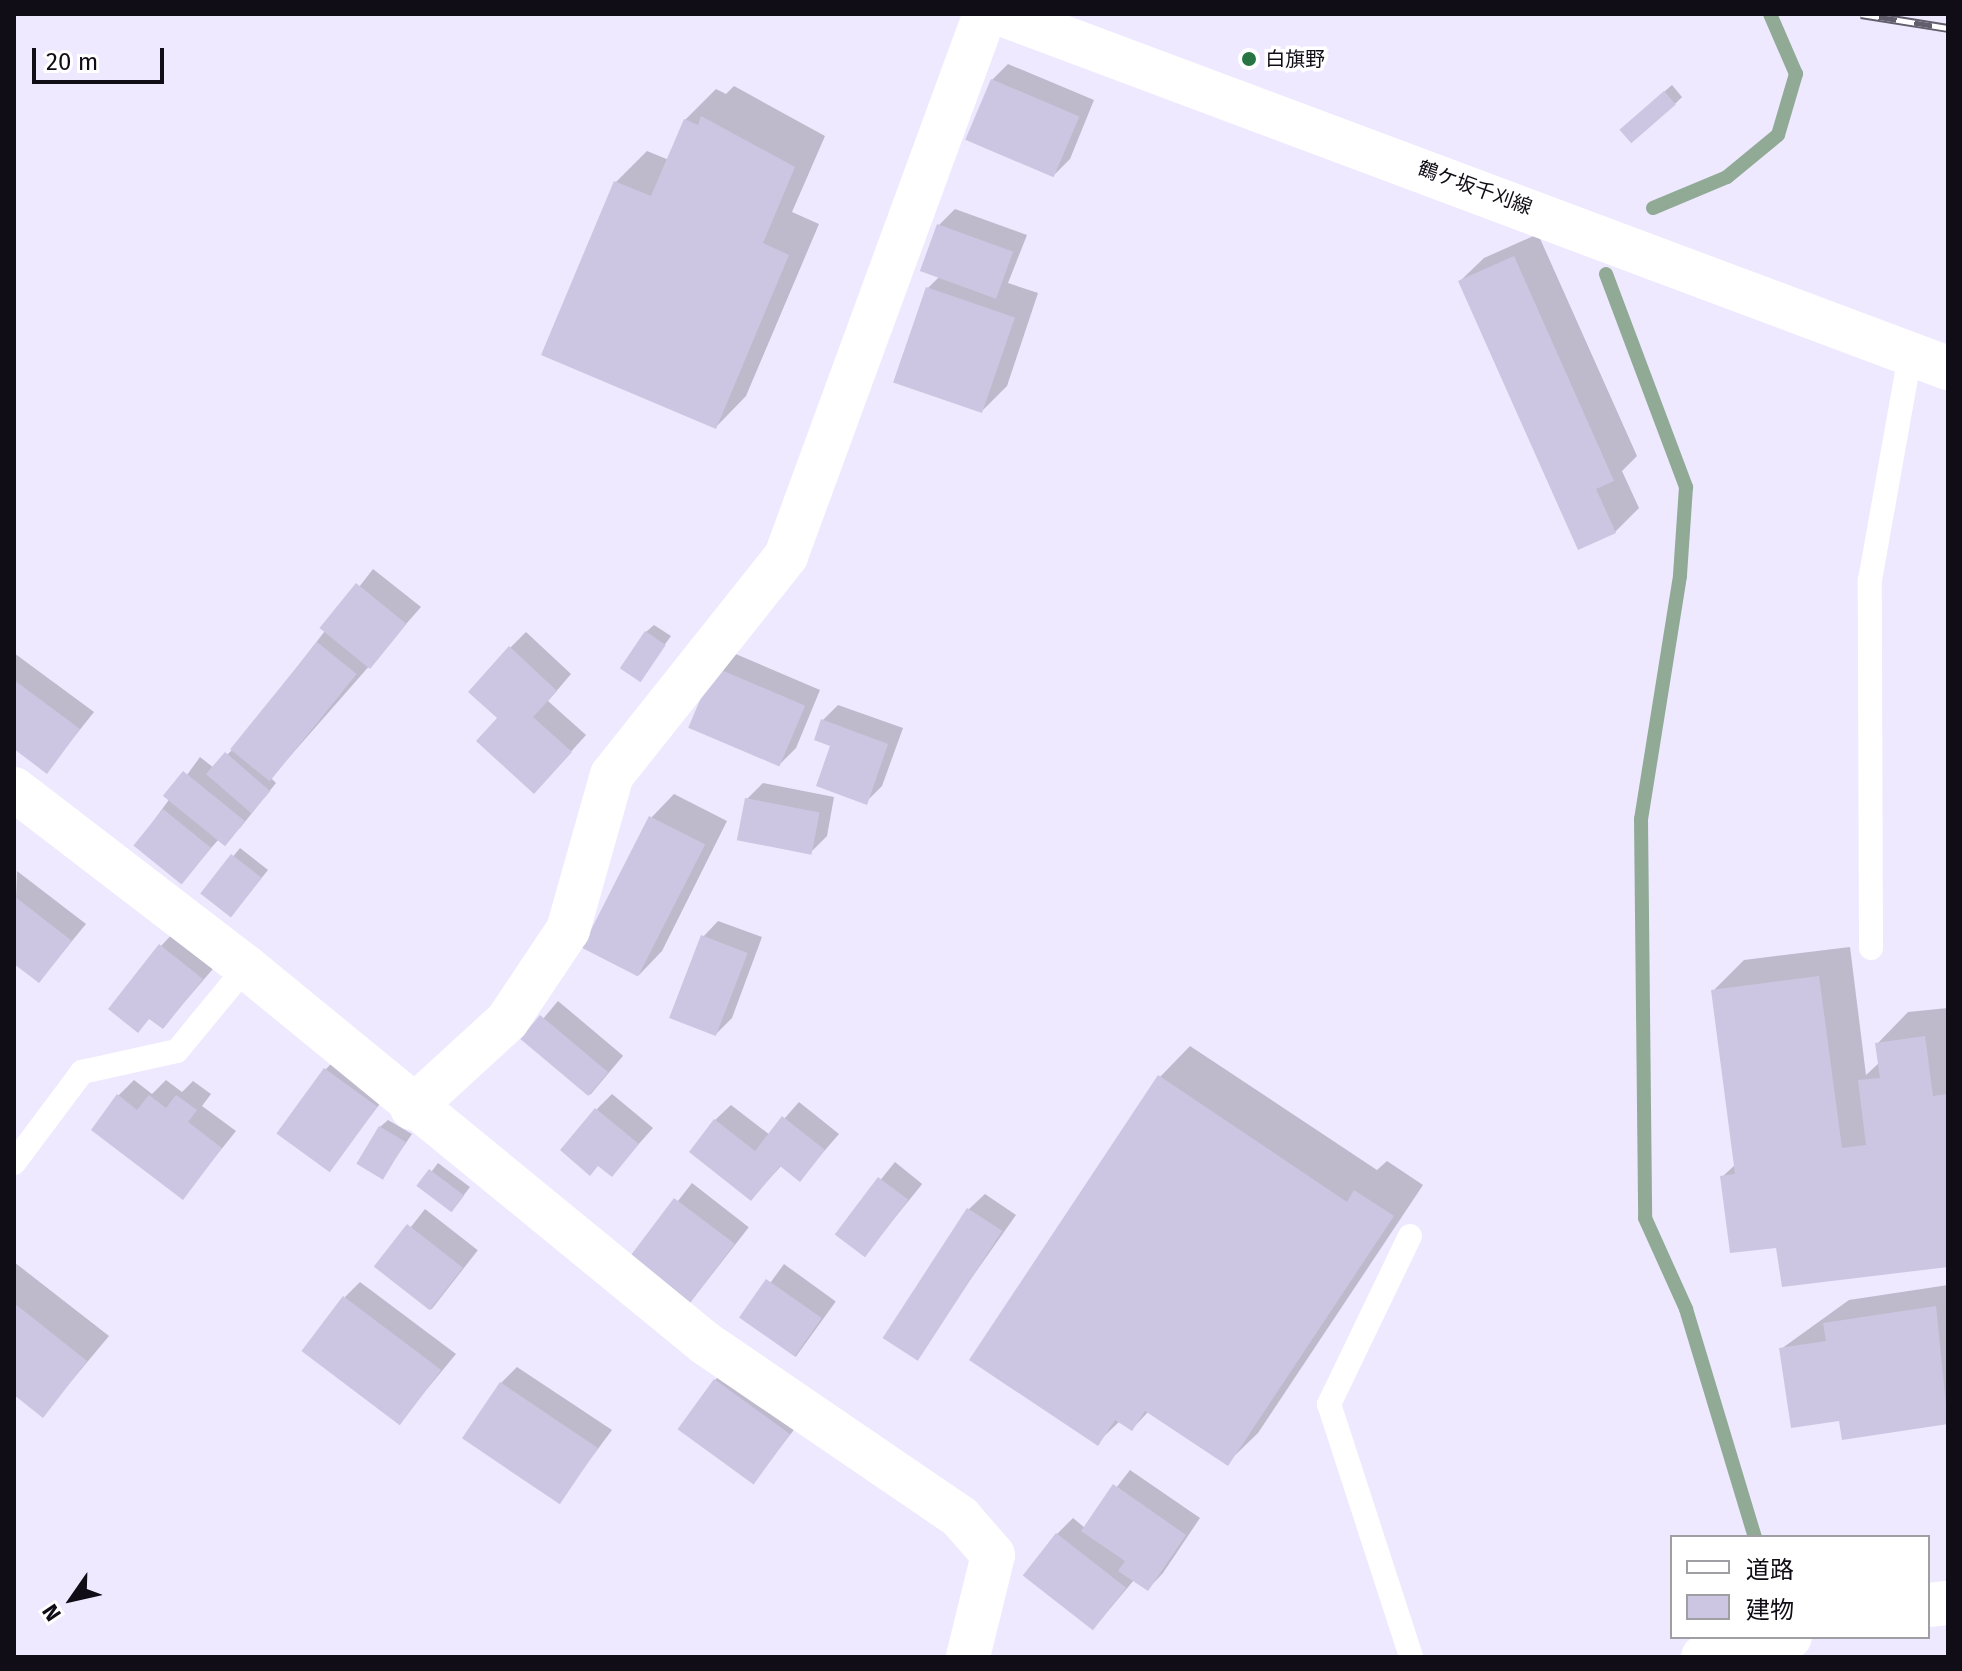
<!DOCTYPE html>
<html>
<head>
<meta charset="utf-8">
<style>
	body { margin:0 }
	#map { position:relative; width:1962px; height:1671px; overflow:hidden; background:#eee9ff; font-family:"Fira Sans","Noto Sans JP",sans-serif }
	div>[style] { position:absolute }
	.shadow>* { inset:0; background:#0003; transform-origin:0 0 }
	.stream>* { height:14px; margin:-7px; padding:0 7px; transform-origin:7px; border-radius:7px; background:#90aa96 }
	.building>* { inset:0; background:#cdc6e3; transform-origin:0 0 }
	.service>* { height:24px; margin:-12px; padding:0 12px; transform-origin:12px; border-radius:12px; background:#fff }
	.minor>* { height:44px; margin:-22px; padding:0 22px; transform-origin:22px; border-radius:22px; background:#fff }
	.secondary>* { height:44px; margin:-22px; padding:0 22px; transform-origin:22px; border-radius:22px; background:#fff }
	.trunk>* { height:44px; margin:-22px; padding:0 22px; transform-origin:22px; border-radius:22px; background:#fff }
	.rail>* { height:9px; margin-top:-4.5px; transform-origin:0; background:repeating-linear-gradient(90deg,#fff 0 18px,#625e6c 0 36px); box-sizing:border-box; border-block:2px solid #625e6c }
	.dots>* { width:22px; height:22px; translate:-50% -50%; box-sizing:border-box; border:4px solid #fff; border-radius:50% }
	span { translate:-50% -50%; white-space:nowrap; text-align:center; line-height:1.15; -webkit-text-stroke:7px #fff; paint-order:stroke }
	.poi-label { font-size:20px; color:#100d16 }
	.left { translate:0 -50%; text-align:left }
	.street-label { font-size:20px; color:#100d16 }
	.frame { position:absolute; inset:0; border:16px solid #100d16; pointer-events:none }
	.legend { position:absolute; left:1670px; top:1535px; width:260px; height:104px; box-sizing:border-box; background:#fff; border:2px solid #9f9ea2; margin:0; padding:10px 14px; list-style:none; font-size:24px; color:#100d16 }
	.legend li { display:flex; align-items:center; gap:16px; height:40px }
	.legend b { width:40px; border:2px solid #9f9ea2 }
	.north { position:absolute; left:32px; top:1559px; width:80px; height:80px; -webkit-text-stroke:6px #fff; paint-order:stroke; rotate:236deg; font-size:22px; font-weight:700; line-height:32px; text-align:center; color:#100d16 }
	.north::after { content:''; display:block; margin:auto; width:28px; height:36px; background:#100d16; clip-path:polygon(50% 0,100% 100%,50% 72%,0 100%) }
	.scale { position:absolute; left:32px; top:48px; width:132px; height:36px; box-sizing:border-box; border:4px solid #100d16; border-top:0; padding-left:10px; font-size:24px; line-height:28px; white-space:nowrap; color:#100d16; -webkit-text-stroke:6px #fff; paint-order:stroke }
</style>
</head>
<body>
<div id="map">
	<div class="shadow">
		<div style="clip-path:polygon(1008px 64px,1094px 100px,1070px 159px,1054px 175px,992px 80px)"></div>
		<div style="clip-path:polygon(1672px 85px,1682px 97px,1675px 104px,1629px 122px)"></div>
		<div style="clip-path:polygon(734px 86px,825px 136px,792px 212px,819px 224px,746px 396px,716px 427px,616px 182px,647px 151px,669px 160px,685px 120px,716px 89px,726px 94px)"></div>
		<div style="clip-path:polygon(955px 209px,1027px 235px,1008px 283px,1038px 293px,1007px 386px,983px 410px,928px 288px,940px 276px,939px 225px)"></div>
		<div style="clip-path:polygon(1538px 234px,1637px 456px,1622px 471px,1639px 508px,1615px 532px,1460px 281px,1484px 258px)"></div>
		<div style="clip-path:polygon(373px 569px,421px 607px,271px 778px,276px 783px,240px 828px,219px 839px,181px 882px,136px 845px,200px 757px,214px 768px,235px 747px)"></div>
		<div style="clip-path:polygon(654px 625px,671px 636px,640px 679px,646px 632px)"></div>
		<div style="clip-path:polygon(526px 632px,571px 674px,548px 701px,586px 735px,550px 775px,500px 718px,510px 648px)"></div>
		<div style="clip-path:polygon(731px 652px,820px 690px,796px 748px,780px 764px,715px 668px)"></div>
		<div style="clip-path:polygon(14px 653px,94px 712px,47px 771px,14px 747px)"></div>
		<div style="clip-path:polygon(838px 705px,903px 728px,882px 786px,866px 802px,823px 720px)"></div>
		<div style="clip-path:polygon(763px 783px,834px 797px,827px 836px,811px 852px,747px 799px)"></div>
		<div style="clip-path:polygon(674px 794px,727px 821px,662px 951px,639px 975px,651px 818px)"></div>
		<div style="clip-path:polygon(240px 848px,268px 870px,238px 907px,203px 893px)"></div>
		<div style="clip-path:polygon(17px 871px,86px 924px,39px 981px,14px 962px)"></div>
		<div style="clip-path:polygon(718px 921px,762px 937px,732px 1018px,716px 1034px,703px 937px)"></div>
		<div style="clip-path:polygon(176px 930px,218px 963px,163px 1027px,161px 946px)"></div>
		<div style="clip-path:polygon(1850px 947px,1866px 1075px,1880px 1062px,1878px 1043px,1908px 1012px,1948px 1008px,1948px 1265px,1778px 1246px,1722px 1177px,1736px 1164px,1713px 991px,1744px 960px)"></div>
		<div style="left:558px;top:1001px;width:85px;height:51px;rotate:40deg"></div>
		<div style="clip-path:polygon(1190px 1046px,1377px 1170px,1387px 1161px,1423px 1185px,1258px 1433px,1227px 1463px,1149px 1411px,1132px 1429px,1120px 1421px,1097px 1443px,1160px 1077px)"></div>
		<div style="clip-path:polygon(341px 1054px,391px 1090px,328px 1169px,325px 1070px)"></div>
		<div style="clip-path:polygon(134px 1080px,152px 1094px,166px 1080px,182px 1092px,193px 1081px,211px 1094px,202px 1106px,236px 1131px,183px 1197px,118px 1096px)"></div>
		<div style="clip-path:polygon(612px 1094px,653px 1128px,611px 1175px,597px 1109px)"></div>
		<div style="clip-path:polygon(799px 1102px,839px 1134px,800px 1179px,782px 1165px,751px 1199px,715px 1120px,731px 1105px,770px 1135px)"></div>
		<div style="clip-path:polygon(388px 1120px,412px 1134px,382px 1178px,380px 1127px)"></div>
		<div style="left:895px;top:1162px;width:35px;height:92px;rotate:39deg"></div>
		<div style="left:438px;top:1163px;width:40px;height:30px;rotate:37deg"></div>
		<div style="left:692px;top:1183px;width:72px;height:99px;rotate:38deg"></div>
		<div style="clip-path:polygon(985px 1194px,1016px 1215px,915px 1358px,969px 1209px)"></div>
		<div style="left:425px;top:1209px;width:67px;height:75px;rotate:38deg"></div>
		<div style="clip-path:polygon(14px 1262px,109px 1336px,43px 1415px,14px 1393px)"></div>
		<div style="left:784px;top:1264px;width:64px;height:68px;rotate:36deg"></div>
		<div style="clip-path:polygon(360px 1282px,456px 1354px,399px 1423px,345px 1297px)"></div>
		<div style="clip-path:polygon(1948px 1285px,1948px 1422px,1844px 1438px,1840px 1418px,1781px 1349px,1849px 1300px)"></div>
		<div style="clip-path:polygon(731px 1365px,804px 1417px,754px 1481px,715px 1380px)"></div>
		<div style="clip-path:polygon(517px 1367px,612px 1430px,560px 1500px,501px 1383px)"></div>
		<div style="clip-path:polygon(1130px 1470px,1200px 1518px,1163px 1573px,1148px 1589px,1134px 1580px,1093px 1629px,1057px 1534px,1073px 1518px,1085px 1528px)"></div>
	</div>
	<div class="stream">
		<div style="left:1653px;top:208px;width:80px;rotate:-22.7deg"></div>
		<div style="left:1727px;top:177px;width:66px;rotate:-39.5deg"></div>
		<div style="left:1778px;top:135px;width:64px;rotate:-73.6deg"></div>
		<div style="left:1796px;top:74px;width:65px;rotate:-113.4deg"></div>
		<div style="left:1606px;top:274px;width:228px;rotate:69.4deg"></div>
		<div style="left:1686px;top:487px;width:89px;rotate:93.9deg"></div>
		<div style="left:1680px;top:576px;width:246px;rotate:99.1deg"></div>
		<div style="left:1641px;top:819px;width:399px;rotate:89.4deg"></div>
		<div style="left:1645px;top:1218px;width:100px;rotate:65.7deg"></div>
		<div style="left:1686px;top:1309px;width:238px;rotate:73.2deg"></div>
	</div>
	<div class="building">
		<div style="left:991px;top:79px;width:96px;height:66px;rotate:23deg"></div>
		<div style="left:1664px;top:91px;width:18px;height:59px;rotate:49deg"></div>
		<div style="clip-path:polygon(701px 116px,795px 167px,763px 243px,789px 255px,716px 429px,541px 355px,614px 181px,651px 196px,684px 119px,698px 125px)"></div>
		<div style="left:937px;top:224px;width:81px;height:50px;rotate:20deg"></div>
		<div style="clip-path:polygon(1514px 256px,1614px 481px,1596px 489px,1616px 533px,1578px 550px,1458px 281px)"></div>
		<div style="left:926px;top:287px;width:94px;height:101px;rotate:19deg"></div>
		<div style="left:356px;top:583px;width:65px;height:58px;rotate:39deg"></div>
		<div style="left:645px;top:631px;width:25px;height:45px;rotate:34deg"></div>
		<div style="left:317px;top:642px;width:51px;height:138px;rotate:39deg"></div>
		<div style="clip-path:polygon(509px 646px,557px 691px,533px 717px,572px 752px,534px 794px,476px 741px,497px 718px,468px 692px)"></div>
		<div style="left:714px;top:667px;width:99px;height:66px;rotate:23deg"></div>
		<div style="clip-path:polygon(14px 680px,80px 729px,47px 774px,14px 749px)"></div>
		<div style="clip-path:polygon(821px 719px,888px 744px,867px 805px,816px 786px,830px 746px,814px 740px)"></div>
		<div style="left:225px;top:752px;width:60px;height:29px;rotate:41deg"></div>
		<div style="left:183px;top:771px;width:80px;height:32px;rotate:39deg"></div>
		<div style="left:745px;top:798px;width:76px;height:43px;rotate:11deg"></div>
		<div style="left:163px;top:809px;width:62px;height:47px;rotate:39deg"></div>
		<div style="left:649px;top:816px;width:63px;height:148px;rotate:27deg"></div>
		<div style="left:231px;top:854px;width:39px;height:50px;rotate:38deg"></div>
		<div style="clip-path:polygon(14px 896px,72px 941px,39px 983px,14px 964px)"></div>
		<div style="left:701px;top:935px;width:50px;height:89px;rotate:21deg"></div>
		<div style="clip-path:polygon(159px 944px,203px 979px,163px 1029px,149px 1019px,138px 1033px,108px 1009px)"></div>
		<div style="clip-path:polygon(1819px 976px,1842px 1148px,1866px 1145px,1858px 1080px,1880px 1078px,1875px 1043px,1925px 1036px,1933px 1096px,1948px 1094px,1948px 1267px,1782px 1287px,1776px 1248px,1730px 1253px,1720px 1176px,1735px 1174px,1711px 990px)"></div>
		<div style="left:540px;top:1015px;width:89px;height:31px;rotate:40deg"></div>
		<div style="left:324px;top:1068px;width:66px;height:81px;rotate:36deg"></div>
		<div style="clip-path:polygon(1158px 1075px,1347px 1202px,1354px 1190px,1394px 1216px,1228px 1466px,1145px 1411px,1132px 1431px,1115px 1420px,1098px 1446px,969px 1360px)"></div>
		<div style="clip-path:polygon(117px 1094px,137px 1110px,149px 1095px,166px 1108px,176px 1095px,197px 1110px,188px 1122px,222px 1148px,183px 1200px,91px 1130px)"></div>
		<div style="clip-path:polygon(595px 1108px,639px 1144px,612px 1177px,598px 1166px,590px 1176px,560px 1150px)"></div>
		<div style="clip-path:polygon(782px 1116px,825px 1150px,800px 1182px,780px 1166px,751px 1201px,689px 1152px,714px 1119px,755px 1151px)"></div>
		<div style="left:379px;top:1126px;width:31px;height:44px;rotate:31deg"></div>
		<div style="left:429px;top:1169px;width:44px;height:21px;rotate:37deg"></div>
		<div style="left:878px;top:1177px;width:38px;height:72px;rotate:37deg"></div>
		<div style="left:674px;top:1198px;width:76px;height:78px;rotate:37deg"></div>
		<div style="left:967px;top:1208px;width:42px;height:155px;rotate:33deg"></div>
		<div style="left:407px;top:1224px;width:71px;height:54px;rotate:38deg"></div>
		<div style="left:766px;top:1279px;width:68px;height:47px;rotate:35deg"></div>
		<div style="left:343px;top:1296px;width:123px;height:69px;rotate:37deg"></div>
		<div style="clip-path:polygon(14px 1303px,87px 1361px,43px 1418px,14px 1395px)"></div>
		<div style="clip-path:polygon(1936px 1306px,1948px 1424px,1842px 1440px,1839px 1421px,1791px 1428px,1779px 1348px,1826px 1341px,1823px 1323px)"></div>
		<div style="left:714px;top:1379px;width:94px;height:62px;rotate:36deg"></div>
		<div style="left:500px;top:1382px;width:118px;height:68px;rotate:34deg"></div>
		<div style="clip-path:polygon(1113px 1484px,1186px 1535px,1148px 1591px,1118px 1571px,1125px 1561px,1081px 1531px)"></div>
		<div style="left:1056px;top:1533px;width:89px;height:54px;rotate:38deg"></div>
	</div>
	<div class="service">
		<div style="left:1871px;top:948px;width:368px;rotate:-90.2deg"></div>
		<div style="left:1870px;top:580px;width:229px;rotate:-79.9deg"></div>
		<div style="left:14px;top:1163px;width:114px;rotate:-53.2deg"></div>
		<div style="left:82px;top:1072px;width:97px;rotate:-12.5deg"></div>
		<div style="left:177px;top:1051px;width:109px;rotate:-50.6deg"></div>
		<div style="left:1410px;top:1236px;width:187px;rotate:115.7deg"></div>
		<div style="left:1329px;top:1404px;width:266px;rotate:72deg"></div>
	</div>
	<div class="minor">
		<div style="left:14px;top:789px;width:292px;rotate:37.5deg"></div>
		<div style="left:246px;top:967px;width:593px;rotate:39.32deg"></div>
		<div style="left:705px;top:1343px;width:309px;rotate:34.3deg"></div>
		<div style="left:960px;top:1517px;width:50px;rotate:49deg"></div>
		<div style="left:993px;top:1555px;width:105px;rotate:103.8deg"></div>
		<div style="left:412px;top:1108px;width:129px;rotate:-42.5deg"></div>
		<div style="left:507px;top:1021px;width:110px;rotate:-56.2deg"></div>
		<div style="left:568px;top:930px;width:161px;rotate:-74.2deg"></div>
		<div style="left:612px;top:775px;width:280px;rotate:-51.5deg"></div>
		<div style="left:786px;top:556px;width:577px;rotate:-69.84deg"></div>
	</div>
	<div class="secondary">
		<div style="left:1001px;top:14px;width:1011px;rotate:20.5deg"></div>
	</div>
	<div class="trunk">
		<div style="left:1928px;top:1605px;width:20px;rotate:-6deg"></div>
		<div style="left:1703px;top:1657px;width:89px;rotate:-12.9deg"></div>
	</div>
	<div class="rail">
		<div style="left:1861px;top:14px;width:88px;rotate:9.1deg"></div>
	</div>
	<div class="dots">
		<div style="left:1249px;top:59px;background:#287442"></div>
	</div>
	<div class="poi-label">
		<span class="left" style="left:1265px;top:59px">白旗野</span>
	</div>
	<div class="street-label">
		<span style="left:1475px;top:188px;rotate:20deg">鶴ケ坂千刈線</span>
	</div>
	<div class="frame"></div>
	<ul class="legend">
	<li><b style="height:10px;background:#fff"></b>道路</li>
	<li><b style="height:22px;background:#cdc6e3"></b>建物</li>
	</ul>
	<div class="north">N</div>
	<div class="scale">20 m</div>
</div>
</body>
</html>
